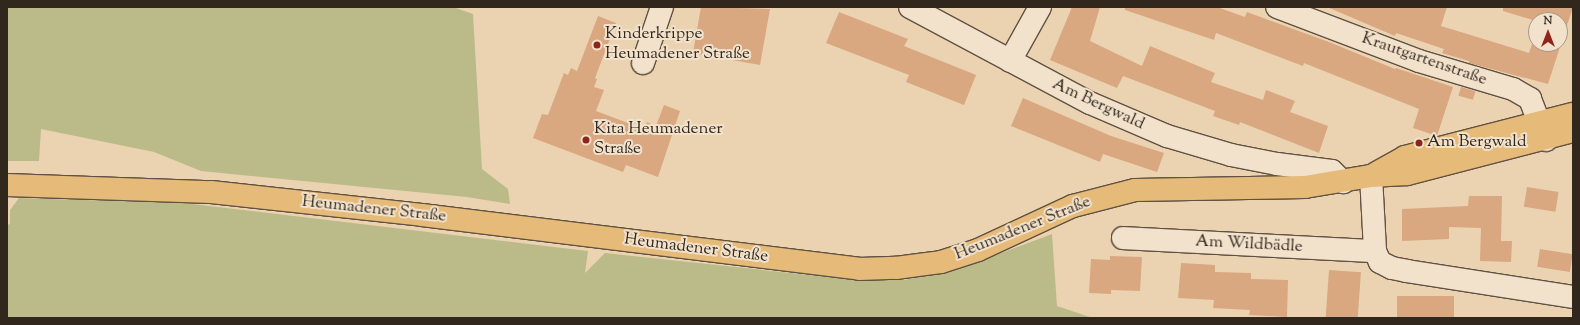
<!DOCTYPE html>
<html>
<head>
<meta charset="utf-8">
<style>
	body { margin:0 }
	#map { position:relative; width:1580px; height:325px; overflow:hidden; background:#ebd3b1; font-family:"Sorts Mill Goudy",serif }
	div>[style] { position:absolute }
	.green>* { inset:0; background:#bbbb89 }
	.building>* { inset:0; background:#d9a780; transform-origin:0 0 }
	.roads { filter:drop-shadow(1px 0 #605242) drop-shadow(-1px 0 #605242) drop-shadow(0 1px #605242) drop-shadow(0 -1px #605242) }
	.minor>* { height:22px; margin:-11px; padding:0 11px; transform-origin:11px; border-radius:11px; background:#f2e2cc }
	.major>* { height:22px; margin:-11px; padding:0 11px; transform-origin:11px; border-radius:11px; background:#e6ba78 }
	.dots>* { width:11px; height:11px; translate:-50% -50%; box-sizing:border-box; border:2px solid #f2e2cc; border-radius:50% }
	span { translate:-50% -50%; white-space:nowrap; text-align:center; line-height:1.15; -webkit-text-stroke:4px #f2e2cc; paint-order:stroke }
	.poi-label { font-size:17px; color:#31271d }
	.left { translate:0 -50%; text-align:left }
	.street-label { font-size:17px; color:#31271d }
	.frame { position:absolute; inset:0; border:8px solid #31271d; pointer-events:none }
	.north { position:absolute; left:1528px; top:12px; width:40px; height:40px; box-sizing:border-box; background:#f2e2cc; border:1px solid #a59786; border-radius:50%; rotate:0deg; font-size:11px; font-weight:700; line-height:16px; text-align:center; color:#31271d }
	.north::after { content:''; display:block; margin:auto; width:14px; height:18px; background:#8f2418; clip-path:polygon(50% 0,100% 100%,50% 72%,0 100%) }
</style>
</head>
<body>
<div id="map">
	<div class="green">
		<div style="clip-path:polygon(7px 7px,453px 7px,473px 14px,482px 169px,508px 189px,510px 204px,467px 197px,201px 171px,154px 152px,41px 129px,39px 161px,7px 161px)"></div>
		<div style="clip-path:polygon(19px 198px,184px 203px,588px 251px,585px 273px,605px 253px,856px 280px,904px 280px,958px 269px,1052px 234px,1057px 306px,1093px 318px,7px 318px,7px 225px,10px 224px,10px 210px)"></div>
	</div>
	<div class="building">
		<div style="clip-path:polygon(701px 7px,770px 9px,760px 65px,693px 53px)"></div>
		<div style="clip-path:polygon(1072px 7px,1100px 7px,1090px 41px,1142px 66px,1150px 46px,1215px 73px,1211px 82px,1263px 100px,1266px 90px,1295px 101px,1290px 112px,1328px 126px,1319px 153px,1240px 122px,1239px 125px,1213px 116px,1215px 111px,1123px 76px,1117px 88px,1050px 60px)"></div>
		<div style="clip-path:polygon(1125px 7px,1217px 7px,1245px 17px,1247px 12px,1329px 42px,1395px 69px,1396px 68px,1453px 87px,1437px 136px,1413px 128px,1419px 109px,1304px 63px,1303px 66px,1216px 33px,1214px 40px,1125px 10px)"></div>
		<div style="clip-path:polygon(1327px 7px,1447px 7px,1441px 26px,1529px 53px,1536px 32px,1536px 44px,1560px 44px,1560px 20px,1536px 21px,1503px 11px,1503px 7px,1573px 7px,1548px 84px,1469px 63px,1469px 61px,1442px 53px,1444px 49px,1396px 33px,1395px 36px)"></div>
		<div style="clip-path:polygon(839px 12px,908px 39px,904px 46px,976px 75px,964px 105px,906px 82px,909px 75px,826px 43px)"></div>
		<div style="clip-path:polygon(598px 16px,616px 23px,595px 78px,597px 79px,594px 87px,604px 90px,596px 111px,644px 129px,647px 122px,656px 126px,664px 105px,680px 111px,658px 177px,626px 165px,623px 172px,533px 138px,542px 114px,548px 115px,564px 73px,568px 75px,571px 68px,577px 71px)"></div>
		<div style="left:1461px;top:87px;width:15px;height:9px;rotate:16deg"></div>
		<div style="clip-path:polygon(1023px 98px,1111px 136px,1164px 153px,1157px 172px,1103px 154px,1100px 162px,1011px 126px)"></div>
		<div style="left:1527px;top:187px;width:32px;height:20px;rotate:9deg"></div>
		<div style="clip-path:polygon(1469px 196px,1502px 196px,1501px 241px,1512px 241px,1511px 262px,1480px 261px,1481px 228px,1449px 227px,1449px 239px,1402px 241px,1402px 209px,1468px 206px)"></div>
		<div style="left:1540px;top:249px;width:33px;height:18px;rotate:9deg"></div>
		<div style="clip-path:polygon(1110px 256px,1142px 257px,1140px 291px,1111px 290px,1111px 294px,1089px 293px,1091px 259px,1110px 260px)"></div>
		<div style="clip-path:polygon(1181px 263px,1215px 265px,1215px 272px,1251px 273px,1251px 279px,1288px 280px,1287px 317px,1249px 315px,1250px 310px,1213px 308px,1214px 300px,1178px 298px)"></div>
		<div style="left:1329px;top:270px;width:32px;height:48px;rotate:4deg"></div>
		<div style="left:1397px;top:296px;width:57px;height:22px"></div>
	</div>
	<div class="roads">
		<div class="minor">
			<div style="left:910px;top:7px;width:204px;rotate:28.1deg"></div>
			<div style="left:1090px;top:103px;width:84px;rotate:23.2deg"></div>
			<div style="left:1167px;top:136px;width:67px;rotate:16.5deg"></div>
			<div style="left:1231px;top:155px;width:47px;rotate:11.1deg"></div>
			<div style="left:1277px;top:164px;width:55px;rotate:7.3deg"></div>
			<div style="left:1332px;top:171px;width:16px;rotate:45deg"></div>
			<div style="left:1277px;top:7px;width:152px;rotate:20.8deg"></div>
			<div style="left:1419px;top:61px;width:98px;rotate:16.6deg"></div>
			<div style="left:1513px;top:89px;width:20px;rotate:30deg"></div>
			<div style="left:1530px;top:99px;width:44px;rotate:68.7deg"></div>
			<div style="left:1010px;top:61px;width:62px;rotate:-60.9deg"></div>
			<div style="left:643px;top:63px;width:59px;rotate:-71.3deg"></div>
			<div style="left:1371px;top:176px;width:75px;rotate:86.9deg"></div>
			<div style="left:1375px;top:251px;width:12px;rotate:66deg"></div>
			<div style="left:1380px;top:262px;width:13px;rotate:27deg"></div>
			<div style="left:1392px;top:268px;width:15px;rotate:11deg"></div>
			<div style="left:1407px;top:271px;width:168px;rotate:8.9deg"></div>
			<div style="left:1123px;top:238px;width:252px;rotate:3deg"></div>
		</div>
		<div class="major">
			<div style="left:1376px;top:173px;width:33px;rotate:-29deg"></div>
			<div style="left:1405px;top:157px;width:173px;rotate:-14.4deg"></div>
			<div style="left:7px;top:185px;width:204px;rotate:2deg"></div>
			<div style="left:211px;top:192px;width:212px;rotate:6.2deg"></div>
			<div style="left:422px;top:215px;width:440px;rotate:7deg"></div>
			<div style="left:859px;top:269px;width:37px;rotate:-2deg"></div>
			<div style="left:896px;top:268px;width:45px;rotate:-7.6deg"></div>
			<div style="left:941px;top:262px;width:39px;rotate:-18deg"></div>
			<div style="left:978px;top:250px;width:105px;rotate:-24.9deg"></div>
			<div style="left:1073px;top:206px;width:64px;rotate:-14.5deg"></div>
			<div style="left:1135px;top:190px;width:170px;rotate:-1deg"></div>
			<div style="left:1305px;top:187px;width:67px;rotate:-9.5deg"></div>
			<div style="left:1371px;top:176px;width:36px;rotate:-3deg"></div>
			<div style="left:1407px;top:174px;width:171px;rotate:-14.5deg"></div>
		</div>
	</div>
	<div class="dots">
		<div style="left:597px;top:45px;background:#8f2418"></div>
		<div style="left:586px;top:140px;background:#8f2418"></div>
		<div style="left:1419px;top:143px;background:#8f2418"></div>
	</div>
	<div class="poi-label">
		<span class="left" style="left:605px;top:45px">Kinderkrippe<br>Heumadener Straße</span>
		<span class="left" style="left:594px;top:140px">Kita Heumadener<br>Straße</span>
		<span class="left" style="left:1427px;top:143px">Am Bergwald</span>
	</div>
	<div class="street-label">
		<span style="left:1424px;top:60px;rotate:19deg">Krautgartenstraße</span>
		<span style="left:1098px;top:105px;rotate:25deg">Am Bergwald</span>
		<span style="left:374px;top:210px;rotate:6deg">Heumadener Straße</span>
		<span style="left:1023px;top:229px;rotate:-22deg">Heumadener Straße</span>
		<span style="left:1249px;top:245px;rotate:3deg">Am Wildbädle</span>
		<span style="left:696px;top:249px;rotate:7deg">Heumadener Straße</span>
	</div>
	<div class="frame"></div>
	<div class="north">N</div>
</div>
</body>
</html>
